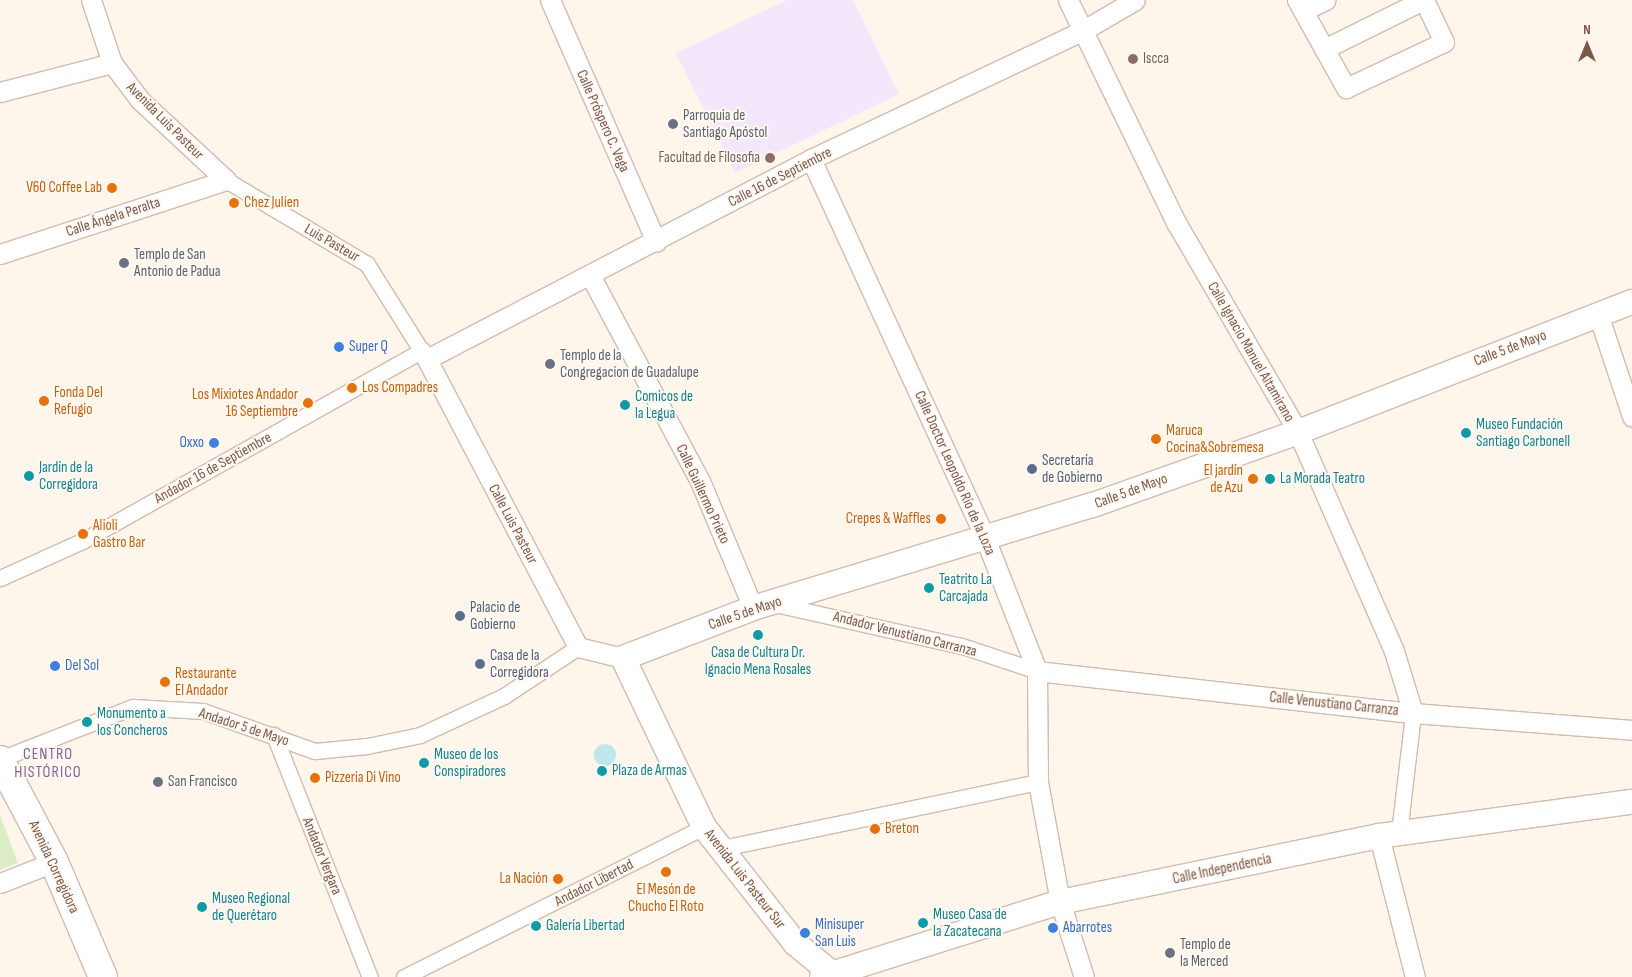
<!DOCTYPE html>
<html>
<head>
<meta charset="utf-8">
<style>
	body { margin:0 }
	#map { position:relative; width:1632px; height:977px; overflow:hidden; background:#fef5eb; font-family:"Sofia Sans Condensed",sans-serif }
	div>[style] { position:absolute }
	.education>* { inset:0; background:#f2e7fb }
	.green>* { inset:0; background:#daedc7 }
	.water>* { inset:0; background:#bde7e9 }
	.round { border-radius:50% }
	.roads { filter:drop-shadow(1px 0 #d2bbae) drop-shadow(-1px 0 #d2bbae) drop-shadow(0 1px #d2bbae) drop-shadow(0 -1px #d2bbae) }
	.pedestrian>* { height:15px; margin:-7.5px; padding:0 7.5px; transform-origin:7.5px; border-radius:7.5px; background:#fff }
	.minor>* { height:19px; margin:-9.5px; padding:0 9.5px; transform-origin:9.5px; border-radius:9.5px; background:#fff }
	.tertiary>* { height:24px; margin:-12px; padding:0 12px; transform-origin:12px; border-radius:12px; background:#fff }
	.secondary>* { height:28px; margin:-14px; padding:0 14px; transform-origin:14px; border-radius:14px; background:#fff }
	.dots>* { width:14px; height:14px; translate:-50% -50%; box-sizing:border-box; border:2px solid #fff9f2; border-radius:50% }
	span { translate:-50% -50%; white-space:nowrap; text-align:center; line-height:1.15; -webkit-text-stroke:4px #fff9f2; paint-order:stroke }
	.education-label { font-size:15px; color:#785e54 }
	.left { translate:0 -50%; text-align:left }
	.right { translate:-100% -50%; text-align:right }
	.worship-label { font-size:15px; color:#5b616d }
	.street-label { font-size:15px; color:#7b584b }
	.food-label { font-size:15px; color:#c56008 }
	.shop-label { font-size:15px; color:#366cbe }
	.culture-label { font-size:15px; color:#0d838f }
	.service-label { font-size:15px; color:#4e5e75 }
	.neighbourhood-label { font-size:16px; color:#816497; letter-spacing:1px }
	.north { position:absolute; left:1562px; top:20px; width:50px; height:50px; -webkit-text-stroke:4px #fff9f2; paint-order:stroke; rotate:0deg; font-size:14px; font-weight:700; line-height:20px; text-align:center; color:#7b584b }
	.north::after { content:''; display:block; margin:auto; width:18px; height:22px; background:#7b584b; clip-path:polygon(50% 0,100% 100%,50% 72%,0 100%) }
</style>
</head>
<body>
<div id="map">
	<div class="education">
		<div style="clip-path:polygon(787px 0,853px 0,899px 94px,735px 173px,676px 53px)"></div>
	</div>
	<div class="green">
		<div style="clip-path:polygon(0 815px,18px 863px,0 870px)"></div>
	</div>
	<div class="water">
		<div class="round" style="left:594px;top:744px;width:22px;height:22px"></div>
	</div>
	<div class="roads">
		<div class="pedestrian">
			<div style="left:226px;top:180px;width:164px;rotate:30.8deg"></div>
			<div style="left:367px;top:264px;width:111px;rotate:57.9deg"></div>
			<div style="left:0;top:578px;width:92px;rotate:-24.3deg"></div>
			<div style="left:84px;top:540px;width:388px;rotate:-29.3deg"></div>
			<div style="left:775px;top:604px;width:192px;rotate:12.7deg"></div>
			<div style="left:962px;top:646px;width:79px;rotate:18.4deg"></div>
			<div style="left:274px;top:735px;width:260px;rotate:68.4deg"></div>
			<div style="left:0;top:759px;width:143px;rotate:-21.4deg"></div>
			<div style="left:133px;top:707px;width:70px;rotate:3.3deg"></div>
			<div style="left:203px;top:711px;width:119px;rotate:19.7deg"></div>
			<div style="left:315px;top:751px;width:52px;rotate:-5.5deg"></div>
			<div style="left:367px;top:746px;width:54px;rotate:-11.7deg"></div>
			<div style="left:420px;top:735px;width:93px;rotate:-24.9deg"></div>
			<div style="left:504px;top:696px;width:89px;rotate:-33.5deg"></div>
			<div style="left:1399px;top:833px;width:121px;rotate:-83.3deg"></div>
			<div style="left:722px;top:848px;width:323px;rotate:-11.8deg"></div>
			<div style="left:404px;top:977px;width:335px;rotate:-26.6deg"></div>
		</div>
		<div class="minor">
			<div style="left:550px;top:0;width:264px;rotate:66.3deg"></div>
			<div style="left:1068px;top:0;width:249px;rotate:64.1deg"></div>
			<div style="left:1177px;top:224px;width:241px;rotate:59.8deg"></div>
			<div style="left:1298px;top:432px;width:239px;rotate:66.3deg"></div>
			<div style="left:1394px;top:651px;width:65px;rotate:73deg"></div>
			<div style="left:1297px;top:0;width:101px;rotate:60.9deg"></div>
			<div style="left:1346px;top:88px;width:108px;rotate:-25.1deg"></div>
			<div style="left:1444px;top:42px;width:47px;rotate:-115.5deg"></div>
			<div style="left:1303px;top:11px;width:25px;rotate:-26deg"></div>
			<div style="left:1324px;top:49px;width:110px;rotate:-26.3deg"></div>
			<div style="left:0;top:92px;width:116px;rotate:-14.5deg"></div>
			<div style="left:811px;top:159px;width:417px;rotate:65.3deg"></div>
			<div style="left:985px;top:538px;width:143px;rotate:68.6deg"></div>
			<div style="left:1037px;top:671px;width:111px;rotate:89.5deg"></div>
			<div style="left:1038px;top:782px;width:122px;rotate:79.6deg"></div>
			<div style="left:1060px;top:902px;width:79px;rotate:72.3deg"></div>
			<div style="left:0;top:254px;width:238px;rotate:-18.1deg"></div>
			<div style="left:226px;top:180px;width:117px;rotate:-137.1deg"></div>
			<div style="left:140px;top:100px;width:46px;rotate:-127.1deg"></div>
			<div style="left:112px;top:63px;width:66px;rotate:-108.4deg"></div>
			<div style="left:591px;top:277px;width:231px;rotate:61.9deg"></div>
			<div style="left:700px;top:481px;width:138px;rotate:67.3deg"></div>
			<div style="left:1598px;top:314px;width:108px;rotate:71.6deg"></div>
			<div style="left:623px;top:658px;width:46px;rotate:-166.3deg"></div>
			<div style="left:578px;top:647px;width:325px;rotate:-117.7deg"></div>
			<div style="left:427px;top:359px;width:433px;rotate:-27.5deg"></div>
			<div style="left:811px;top:159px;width:300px;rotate:-25.3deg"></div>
			<div style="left:1082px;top:31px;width:61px;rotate:-30.3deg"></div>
			<div style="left:1037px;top:671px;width:378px;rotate:6.4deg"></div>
			<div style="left:1413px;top:713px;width:220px;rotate:4.4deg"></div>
			<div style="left:1379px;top:836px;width:146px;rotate:75.7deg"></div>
			<div style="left:0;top:883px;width:58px;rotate:-21.3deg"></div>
		</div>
		<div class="tertiary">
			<div style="left:822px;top:977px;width:250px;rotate:-17.5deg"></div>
			<div style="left:1060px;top:902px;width:326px;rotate:-11.7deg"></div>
			<div style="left:1379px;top:836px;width:255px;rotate:-7.7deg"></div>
			<div style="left:836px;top:977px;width:53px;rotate:-140.3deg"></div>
			<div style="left:795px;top:943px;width:147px;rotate:-128.1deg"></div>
			<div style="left:704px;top:827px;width:187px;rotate:-115.6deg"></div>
			<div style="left:623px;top:658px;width:139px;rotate:-21deg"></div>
			<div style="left:753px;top:608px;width:355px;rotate:-16.9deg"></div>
			<div style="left:1093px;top:505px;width:218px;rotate:-19.6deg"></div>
			<div style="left:1298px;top:432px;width:358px;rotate:-21.3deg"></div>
		</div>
		<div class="secondary">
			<div style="left:0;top:760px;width:115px;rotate:62.1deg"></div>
			<div style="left:54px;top:862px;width:125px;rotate:66.9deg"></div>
		</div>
	</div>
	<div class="dots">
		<div style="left:1133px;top:59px;background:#8d6e63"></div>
		<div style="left:673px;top:124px;background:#6b7280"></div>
		<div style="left:770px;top:158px;background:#8d6e63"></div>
		<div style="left:112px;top:188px;background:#e8710a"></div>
		<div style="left:234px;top:203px;background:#e8710a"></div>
		<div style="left:124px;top:263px;background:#6b7280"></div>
		<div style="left:339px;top:347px;background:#3f7fe0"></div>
		<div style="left:550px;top:364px;background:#6b7280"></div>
		<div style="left:352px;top:388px;background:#e8710a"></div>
		<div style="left:44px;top:401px;background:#e8710a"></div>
		<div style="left:308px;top:403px;background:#e8710a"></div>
		<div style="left:625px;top:405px;background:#0f9aa8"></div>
		<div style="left:1466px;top:433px;background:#0f9aa8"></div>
		<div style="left:1156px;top:439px;background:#e8710a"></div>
		<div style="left:214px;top:443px;background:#3f7fe0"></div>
		<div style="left:1032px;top:469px;background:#5c6f8a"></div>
		<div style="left:29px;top:476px;background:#0f9aa8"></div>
		<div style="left:1253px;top:479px;background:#e8710a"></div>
		<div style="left:1270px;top:479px;background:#0f9aa8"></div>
		<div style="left:941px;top:519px;background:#e8710a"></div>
		<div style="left:83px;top:534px;background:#e8710a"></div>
		<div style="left:929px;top:588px;background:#0f9aa8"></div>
		<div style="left:460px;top:616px;background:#5c6f8a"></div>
		<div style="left:758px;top:635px;background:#0f9aa8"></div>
		<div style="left:480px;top:664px;background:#5c6f8a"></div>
		<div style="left:55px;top:666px;background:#3f7fe0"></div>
		<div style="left:165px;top:682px;background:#e8710a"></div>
		<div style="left:87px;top:722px;background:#0f9aa8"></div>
		<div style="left:424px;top:763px;background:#0f9aa8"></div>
		<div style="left:602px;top:771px;background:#0f9aa8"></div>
		<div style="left:315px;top:778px;background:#e8710a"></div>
		<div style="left:158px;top:782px;background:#6b7280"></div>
		<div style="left:875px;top:829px;background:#e8710a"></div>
		<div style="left:666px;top:872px;background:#e8710a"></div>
		<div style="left:558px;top:879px;background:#e8710a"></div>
		<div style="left:202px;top:907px;background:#0f9aa8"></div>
		<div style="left:923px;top:923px;background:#0f9aa8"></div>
		<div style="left:536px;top:926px;background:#0f9aa8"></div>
		<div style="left:1053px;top:928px;background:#3f7fe0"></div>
		<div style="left:805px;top:933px;background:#3f7fe0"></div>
		<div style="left:1170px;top:953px;background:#6b7280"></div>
	</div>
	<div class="education-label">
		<span class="left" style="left:1143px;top:59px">Iscca</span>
		<span class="right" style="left:760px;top:158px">Facultad de Filosofia</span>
	</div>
	<div class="worship-label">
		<span class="left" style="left:683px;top:124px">Parroquia de<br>Santiago Apóstol</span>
		<span class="left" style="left:134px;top:263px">Templo de San<br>Antonio de Padua</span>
		<span class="left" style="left:560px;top:364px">Templo de la<br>Congregacion de Guadalupe</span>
		<span class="left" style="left:168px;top:782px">San Francisco</span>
		<span class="left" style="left:1180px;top:953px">Templo de<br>la Merced</span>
	</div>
	<div class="street-label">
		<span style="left:165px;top:121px;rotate:45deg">Avenida Luis Pasteur</span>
		<span style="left:603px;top:121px;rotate:66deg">Calle Próspero C. Vega</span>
		<span style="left:780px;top:177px;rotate:-27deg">Calle 16 de Septiembre</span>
		<span style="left:113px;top:217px;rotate:-18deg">Calle Ángela Peralta</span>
		<span style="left:332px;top:243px;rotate:30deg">Luis Pasteur</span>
		<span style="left:1510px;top:348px;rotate:-21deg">Calle 5 de Mayo</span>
		<span style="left:1251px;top:352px;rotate:60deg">Calle Ignacio Manuel Altamirano</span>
		<span style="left:213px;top:468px;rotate:-29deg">Andador 16 de Septiembre</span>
		<span style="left:955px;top:473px;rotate:66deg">Calle Doctor Leopoldo Río de la Loza</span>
		<span style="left:1131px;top:491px;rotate:-20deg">Calle 5 de Mayo</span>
		<span style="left:703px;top:494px;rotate:65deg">Calle Guillermo Prieto</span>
		<span style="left:513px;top:524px;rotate:62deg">Calle Luis Pasteur</span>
		<span style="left:745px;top:613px;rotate:-19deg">Calle 5 de Mayo</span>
		<span style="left:905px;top:634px;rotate:14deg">Andador Venustiano Carranza</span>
		<span style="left:1334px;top:704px;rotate:6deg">Calle Venustiano Carranza</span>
		<span style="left:244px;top:727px;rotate:18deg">Andador 5 de Mayo</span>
		<span style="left:322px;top:856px;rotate:68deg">Andador Vergara</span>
		<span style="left:54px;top:867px;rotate:65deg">Avenida Corregidora</span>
		<span style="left:1222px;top:869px;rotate:-12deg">Calle Independencia</span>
		<span style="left:745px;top:879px;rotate:52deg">Avenida Luis Pasteur Sur</span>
		<span style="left:594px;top:883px;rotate:-27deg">Andador Libertad</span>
	</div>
	<div class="food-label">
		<span class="right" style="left:102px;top:188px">V60 Coffee Lab</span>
		<span class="left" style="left:244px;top:203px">Chez Julien</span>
		<span class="left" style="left:362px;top:388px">Los Compadres</span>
		<span class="left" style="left:54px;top:401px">Fonda Del<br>Refugio</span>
		<span class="right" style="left:298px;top:403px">Los Mixiotes Andador<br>16 Septiembre</span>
		<span class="left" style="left:1166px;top:439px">Maruca<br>Cocina&amp;Sobremesa</span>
		<span class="right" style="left:1243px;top:479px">El jardín<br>de Azu</span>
		<span class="right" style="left:931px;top:519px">Crepes &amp; Waffles</span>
		<span class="left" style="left:93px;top:534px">Alioli<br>Gastro Bar</span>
		<span class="left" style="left:175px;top:682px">Restaurante<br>El Andador</span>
		<span class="left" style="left:325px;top:778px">Pizzeria Di Vino</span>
		<span class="left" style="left:885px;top:829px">Breton</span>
		<span class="right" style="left:548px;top:879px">La Nación</span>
		<span style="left:666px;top:898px">El Mesón de<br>Chucho El Roto</span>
	</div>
	<div class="shop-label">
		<span class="left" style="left:349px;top:347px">Super Q</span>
		<span class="right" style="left:204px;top:443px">Oxxo</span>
		<span class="left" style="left:65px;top:666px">Del Sol</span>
		<span class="left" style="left:815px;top:933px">Minisuper<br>San Luis</span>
		<span class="left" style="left:1063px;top:928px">Abarrotes</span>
	</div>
	<div class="culture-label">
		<span class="left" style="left:635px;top:405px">Comicos de<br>la Legua</span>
		<span class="left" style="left:1476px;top:433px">Museo Fundación<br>Santiago Carbonell</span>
		<span class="left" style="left:39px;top:476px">Jardín de la<br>Corregidora</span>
		<span class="left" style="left:1280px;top:479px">La Morada Teatro</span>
		<span class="left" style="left:939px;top:588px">Teatrito La<br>Carcajada</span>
		<span style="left:758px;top:661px">Casa de Cultura Dr.<br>Ignacio Mena Rosales</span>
		<span class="left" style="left:97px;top:722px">Monumento a<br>los Concheros</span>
		<span class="left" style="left:434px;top:763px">Museo de los<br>Conspiradores</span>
		<span class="left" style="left:612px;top:771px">Plaza de Armas</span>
		<span class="left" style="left:212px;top:907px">Museo Regional<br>de Querétaro</span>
		<span class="left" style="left:933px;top:923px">Museo Casa de<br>la Zacatecana</span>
		<span class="left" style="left:546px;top:926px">Galería Libertad</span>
	</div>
	<div class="service-label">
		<span class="left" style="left:1042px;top:469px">Secretaría<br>de Gobierno</span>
		<span class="left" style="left:470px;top:616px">Palacio de<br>Gobierno</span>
		<span class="left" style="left:490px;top:664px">Casa de la<br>Corregidora</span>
	</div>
	<div class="neighbourhood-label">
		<span style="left:48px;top:764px">CENTRO<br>HISTÓRICO</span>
	</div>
	<div class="north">N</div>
</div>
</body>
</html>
